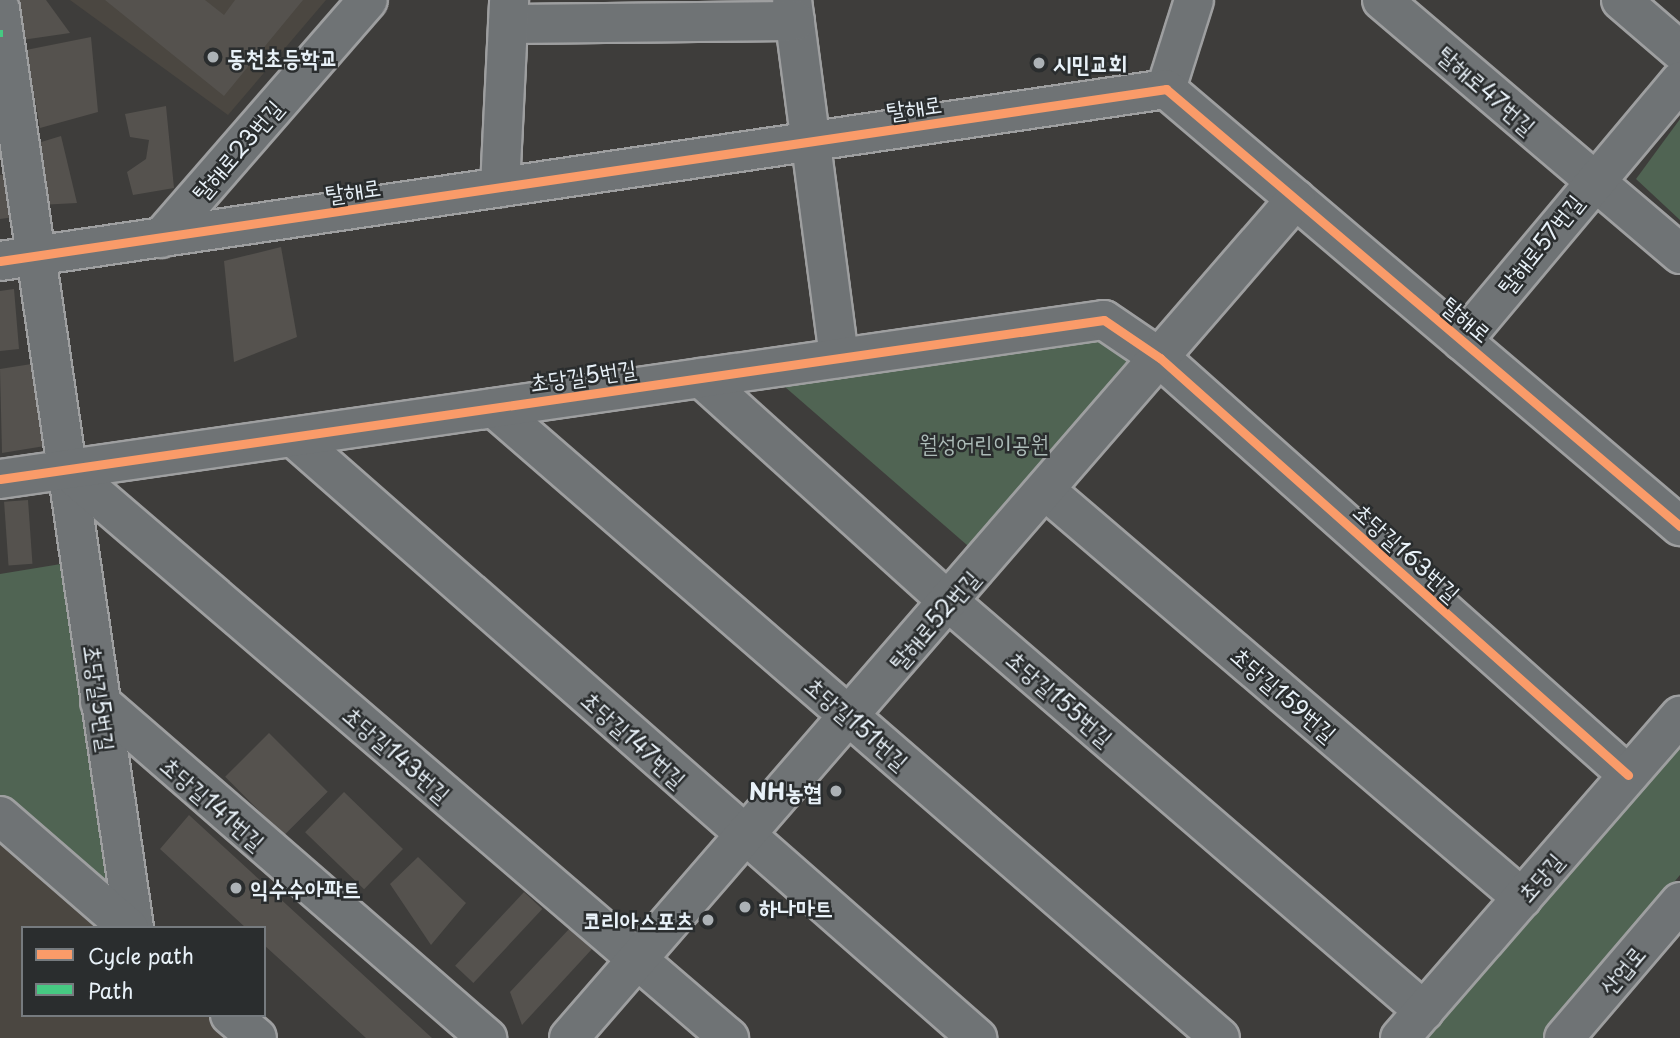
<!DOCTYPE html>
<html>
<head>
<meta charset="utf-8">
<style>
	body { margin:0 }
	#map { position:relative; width:1680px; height:1038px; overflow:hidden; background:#3e3d3b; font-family:"Playpen Sans","Poor Story",sans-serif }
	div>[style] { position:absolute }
	.built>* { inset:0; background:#4b4741 }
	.green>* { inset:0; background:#506453 }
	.building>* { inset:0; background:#55524e; transform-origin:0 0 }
	.roads { filter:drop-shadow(2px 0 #9e9fa0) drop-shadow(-2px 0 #9e9fa0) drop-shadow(0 2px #9e9fa0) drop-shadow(0 -2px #9e9fa0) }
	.minor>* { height:38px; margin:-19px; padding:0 19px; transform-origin:19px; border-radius:19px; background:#6f7375 }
	.quiet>* { height:7px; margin-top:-3.5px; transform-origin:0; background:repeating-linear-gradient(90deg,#46c982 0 14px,transparent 0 21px) }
	.cycleway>* { height:9px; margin:-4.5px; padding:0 4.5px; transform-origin:4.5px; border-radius:4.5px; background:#fa9b69 }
	.dots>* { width:19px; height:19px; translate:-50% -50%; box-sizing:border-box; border:4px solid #2a2d2e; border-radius:50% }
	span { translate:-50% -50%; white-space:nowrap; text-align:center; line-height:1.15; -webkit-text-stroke:5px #2a2d2e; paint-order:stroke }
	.poi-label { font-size:23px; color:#e8f1f8; font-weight:700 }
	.left { translate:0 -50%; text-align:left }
	.right { translate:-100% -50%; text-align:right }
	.street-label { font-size:23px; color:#e8f1f8 }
	.park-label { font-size:23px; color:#acbbb8 }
	.legend { position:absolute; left:21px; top:926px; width:245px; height:91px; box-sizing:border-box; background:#2a2d2e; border:2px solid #767b7f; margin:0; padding:9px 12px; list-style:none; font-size:21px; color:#e8f1f8 }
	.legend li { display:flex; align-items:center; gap:14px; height:35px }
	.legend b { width:35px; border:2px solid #767b7f }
</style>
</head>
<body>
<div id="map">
	<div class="built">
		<div style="clip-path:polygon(70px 0,326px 0,228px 115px)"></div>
		<div style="clip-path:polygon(0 835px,111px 928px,23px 928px,23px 1015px,216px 1015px,244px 1038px,0 1038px)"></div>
	</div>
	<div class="green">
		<div style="clip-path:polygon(1680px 119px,1680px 220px,1636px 179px)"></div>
		<div style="clip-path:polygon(1101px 337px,1159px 377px,990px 565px,777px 380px)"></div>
		<div style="clip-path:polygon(73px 562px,117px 894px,0 798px,0 574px)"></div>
		<div style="clip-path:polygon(1680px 728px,1680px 875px,1543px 1038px,1419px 1038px)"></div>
	</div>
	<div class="building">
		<div style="clip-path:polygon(20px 0,46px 0,70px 33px,22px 40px)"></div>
		<div style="clip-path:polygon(105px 0,205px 0,224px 15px,235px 0,303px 0,224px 96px)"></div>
		<div style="clip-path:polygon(91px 37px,98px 112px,40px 128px,26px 50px)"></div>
		<div style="clip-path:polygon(166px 106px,174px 188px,133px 195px,127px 172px,146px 159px,149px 140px,130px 137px,125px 114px)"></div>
		<div style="clip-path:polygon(61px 136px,77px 203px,39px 205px,28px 146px)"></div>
		<div style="clip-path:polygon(17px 173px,22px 216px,0 219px,0 175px)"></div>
		<div style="clip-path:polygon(281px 247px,297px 337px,234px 362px,224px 261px)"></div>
		<div style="clip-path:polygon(14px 289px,19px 349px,0 351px,0 291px)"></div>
		<div style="clip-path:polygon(44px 362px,57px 444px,2px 453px,0 369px)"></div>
		<div style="left:28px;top:500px;width:64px;height:24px;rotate:86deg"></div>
		<div style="left:269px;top:733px;width:83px;height:62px;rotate:45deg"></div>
		<div style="left:344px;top:792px;width:82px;height:56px;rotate:44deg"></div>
		<div style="clip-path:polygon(189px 815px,432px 1038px,366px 1038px,264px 945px,264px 928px,246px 928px,160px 849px)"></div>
		<div style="clip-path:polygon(418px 857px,466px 903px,431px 945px,390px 884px)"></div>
		<div style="left:524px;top:892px;width:25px;height:101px;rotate:43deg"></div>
		<div style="clip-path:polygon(570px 928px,592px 949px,522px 1025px,510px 992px)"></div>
	</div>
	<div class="roads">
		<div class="minor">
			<div style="left:792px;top:0;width:361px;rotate:82.5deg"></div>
			<div style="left:1382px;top:0;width:392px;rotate:40.4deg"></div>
			<div style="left:1621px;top:0;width:78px;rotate:40.8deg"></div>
			<div style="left:0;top:9px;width:929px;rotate:81.7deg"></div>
			<div style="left:508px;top:24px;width:287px;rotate:-0.6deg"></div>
			<div style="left:1166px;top:89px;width:93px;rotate:-72.5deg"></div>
			<div style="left:500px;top:187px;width:187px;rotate:-87.2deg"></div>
			<div style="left:161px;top:238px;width:315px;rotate:-49deg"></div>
			<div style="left:0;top:261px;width:1179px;rotate:-8.39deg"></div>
			<div style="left:1166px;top:89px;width:675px;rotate:40.37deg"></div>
			<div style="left:1462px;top:341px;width:339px;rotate:-50deg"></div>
			<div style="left:701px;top:378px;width:334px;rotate:42.1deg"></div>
			<div style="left:949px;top:602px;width:627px;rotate:40.73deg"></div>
			<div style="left:494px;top:408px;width:961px;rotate:40.95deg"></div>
			<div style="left:293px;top:437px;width:911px;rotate:41.3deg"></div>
			<div style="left:66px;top:469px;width:874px;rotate:40.64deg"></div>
			<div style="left:0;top:479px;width:1115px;rotate:-8.2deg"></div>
			<div style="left:1104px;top:320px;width:68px;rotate:34.2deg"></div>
			<div style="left:1160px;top:358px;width:627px;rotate:41.7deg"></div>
			<div style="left:1045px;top:490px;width:628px;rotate:40.54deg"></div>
			<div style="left:100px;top:702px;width:513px;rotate:40.97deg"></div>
			<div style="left:0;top:816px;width:171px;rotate:41deg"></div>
			<div style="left:230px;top:1015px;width:35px;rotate:40deg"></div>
			<div style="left:569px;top:1038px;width:1110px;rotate:-49.09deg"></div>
			<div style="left:1400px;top:1038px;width:427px;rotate:-49deg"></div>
			<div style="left:1564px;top:1038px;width:179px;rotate:-49.5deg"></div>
		</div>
	</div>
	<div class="quiet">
		<div style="left:0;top:33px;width:3px"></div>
	</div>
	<div class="cycleway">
		<div style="left:0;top:261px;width:1179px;rotate:-8.39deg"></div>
		<div style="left:1166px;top:89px;width:675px;rotate:40.37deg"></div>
		<div style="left:0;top:479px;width:1115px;rotate:-8.2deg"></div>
		<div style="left:1104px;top:320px;width:68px;rotate:34.2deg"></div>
		<div style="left:1160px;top:358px;width:627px;rotate:41.7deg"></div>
	</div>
	<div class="dots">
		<div style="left:213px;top:57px;background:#acb2b6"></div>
		<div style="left:1039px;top:63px;background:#acb2b6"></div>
		<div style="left:836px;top:791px;background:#acb2b6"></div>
		<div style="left:236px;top:888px;background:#acb2b6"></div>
		<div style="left:745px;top:907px;background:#acb2b6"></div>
		<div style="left:708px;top:920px;background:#acb2b6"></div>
	</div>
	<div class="poi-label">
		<span class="left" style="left:227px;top:57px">동천초등학교</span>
		<span class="left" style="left:1053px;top:63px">시민교회</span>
		<span class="right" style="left:822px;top:791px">NH농협</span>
		<span class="left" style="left:250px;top:888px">익수수아파트</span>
		<span class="left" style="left:759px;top:907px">하나마트</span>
		<span class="right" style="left:694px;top:920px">코리아스포츠</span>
	</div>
	<div class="street-label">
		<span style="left:1487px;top:90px;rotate:41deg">탈해로47번길</span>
		<span style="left:914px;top:107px;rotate:-8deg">탈해로</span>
		<span style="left:237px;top:150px;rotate:-49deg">탈해로23번길</span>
		<span style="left:353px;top:190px;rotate:-8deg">탈해로</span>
		<span style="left:1540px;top:244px;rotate:-51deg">탈해로57번길</span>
		<span style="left:1467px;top:319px;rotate:40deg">탈해로</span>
		<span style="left:583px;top:375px;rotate:-8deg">초당길5번길</span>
		<span style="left:1407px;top:552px;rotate:42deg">초당길163번길</span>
		<span style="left:934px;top:620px;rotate:-49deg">탈해로52번길</span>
		<span style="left:1284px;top:694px;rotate:41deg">초당길159번길</span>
		<span style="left:100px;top:698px;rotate:82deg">초당길5번길</span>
		<span style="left:1060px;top:698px;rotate:41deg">초당길155번길</span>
		<span style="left:857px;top:723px;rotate:41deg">초당길151번길</span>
		<span style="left:634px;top:739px;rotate:42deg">초당길147번길</span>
		<span style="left:397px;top:754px;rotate:41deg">초당길143번길</span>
		<span style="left:213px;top:803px;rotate:41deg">초당길141번길</span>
		<span style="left:1540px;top:877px;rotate:-49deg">초당길</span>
		<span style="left:1622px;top:970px;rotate:-50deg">산업로</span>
	</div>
	<div class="park-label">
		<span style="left:984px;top:443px">월성어린이공원</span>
	</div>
	<ul class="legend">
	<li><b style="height:9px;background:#fa9b69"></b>Cycle path</li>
	<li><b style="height:9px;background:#46c982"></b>Path</li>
	</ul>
</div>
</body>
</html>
